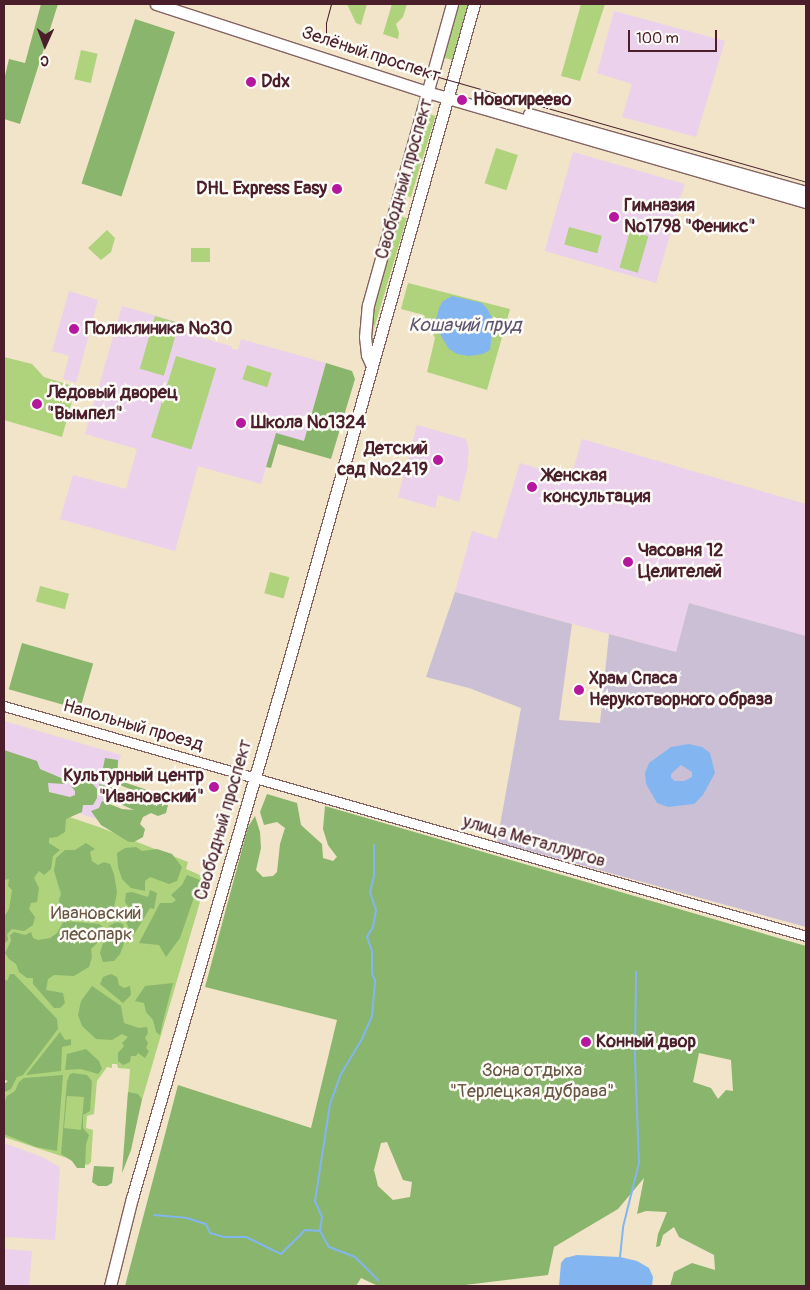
<!DOCTYPE html>
<html>
<head>
<meta charset="utf-8">
<style>
	body { margin:0 }
	#map { position:relative; width:810px; height:1290px; overflow:hidden; background:#f1e4c8; font-family:Pangolin,sans-serif }
	div>[style] { position:absolute }
	.built>* { inset:0; background:#ebd1eb; transform-origin:0 0 }
	.industrial>* { inset:0; background:#cbbfd5 }
	.green>* { inset:0; background:#aed37c; transform-origin:0 0 }
	.forest>* { inset:0; background:#8ab56c; transform-origin:0 0 }
	.water>* { inset:0; background:#83b6f0 }
	.stream>* { height:2px; margin:-1px; padding:0 1px; transform-origin:1px; border-radius:1px; background:#83b6f0 }
	.roads { filter:drop-shadow(1px 0 #846462) drop-shadow(-1px 0 #846462) drop-shadow(0 1px #846462) drop-shadow(0 -1px #846462) }
	.minor>* { height:9px; margin:-4.5px; padding:0 4.5px; transform-origin:4.5px; border-radius:4.5px; background:#fff }
	.major>* { height:11px; margin:-5.5px; padding:0 5.5px; transform-origin:5.5px; border-radius:5.5px; background:#fff }
	.tram>* { height:1px; margin:-0.5px; padding:0 0.5px; transform-origin:0.5px; border-radius:0.5px; background:#4a1f2b }
	.dots>* { width:14px; height:14px; translate:-50% -50%; box-sizing:border-box; border:2px solid #fdfcf7; border-radius:50% }
	span { translate:-50% -50%; white-space:nowrap; text-align:center; line-height:1.15; -webkit-text-stroke:5px #fdfcf7; paint-order:stroke }
	.street-label { font-size:18px; color:#4a1f2b }
	.poi-label { font-size:18px; color:#4a1f2b; font-weight:700 }
	.left { translate:0 -50%; text-align:left }
	.right { translate:-100% -50%; text-align:right }
	.park-label { font-size:18px; color:#685543 }
	.water-label { font-size:19px; color:#5e5470; font-style:italic }
	.frame { position:absolute; inset:0; border:5px solid #4a1f2b; pointer-events:none }
	.north { position:absolute; left:20px; top:20px; width:50px; height:50px; -webkit-text-stroke:4px #fdfcf7; paint-order:stroke; rotate:182deg; font-size:14px; font-weight:700; line-height:20px; text-align:center; color:#4a1f2b }
	.north::after { content:''; display:block; margin:auto; width:18px; height:22px; background:#4a1f2b; clip-path:polygon(50% 0,100% 100%,50% 72%,0 100%) }
	.scale { position:absolute; left:628px; top:30px; width:89px; height:22px; box-sizing:border-box; border:2px solid #4a1f2b; border-top:0; padding-left:6px; font-size:15px; line-height:18px; white-space:nowrap; color:#4a1f2b; -webkit-text-stroke:4px #fdfcf7; paint-order:stroke }
</style>
</head>
<body>
<div id="map">
	<div class="built">
		<div style="clip-path:polygon(614px 11px,725px 41px,696px 137px,622px 117px,632px 84px,597px 73px)"></div>
		<div style="left:573px;top:152px;width:116px;height:103px;rotate:16deg"></div>
		<div style="clip-path:polygon(69px 291px,98px 300px,76px 383px,63px 379px,69px 356px,52px 351px)"></div>
		<div style="clip-path:polygon(122px 306px,181px 323px,179px 331px,231px 346px,232px 349px,238px 350px,241px 339px,326px 363px,304px 441px,276px 434px,261px 484px,198px 466px,175px 551px,60px 519px,73px 475px,126px 489px,137px 449px,85px 434px)"></div>
		<div style="clip-path:polygon(417px 425px,466px 439px,469px 450px,467px 470px,459px 502px,438px 495px,435px 508px,398px 497px)"></div>
		<div style="clip-path:polygon(582px 439px,806px 504px,806px 636px,689px 603px,676px 652px,455px 592px,472px 531px,497px 539px,520px 463px,571px 478px)"></div>
		<div style="clip-path:polygon(4px 721px,121px 755px,100px 820px,4px 789px)"></div>
		<div style="clip-path:polygon(4px 1143px,42px 1157px,60px 1167px,55px 1240px,4px 1237px)"></div>
		<div style="clip-path:polygon(4px 1249px,32px 1251px,29px 1286px,4px 1286px)"></div>
	</div>
	<div class="industrial">
		<div style="clip-path:polygon(455px 592px,572px 624px,559px 720px,600px 723px,609px 634px,676px 652px,689px 603px,806px 636px,806px 927px,497px 842px,521px 708px,469px 688px,426px 677px)"></div>
	</div>
	<div class="green">
		<div style="clip-path:polygon(347px 4px,367px 4px,361px 25px,356px 23px)"></div>
		<div style="clip-path:polygon(392px 4px,407px 4px,403px 17px,396px 24px,399px 33px,398px 39px,383px 34px)"></div>
		<div style="clip-path:polygon(457px 4px,469px 4px,452px 60px,442px 57px)"></div>
		<div style="clip-path:polygon(581px 4px,605px 4px,580px 81px,561px 76px)"></div>
		<div style="left:81px;top:50px;width:17px;height:30px;rotate:13deg"></div>
		<div style="left:426px;top:113px;width:10px;height:85px;rotate:17deg"></div>
		<div style="left:496px;top:148px;width:23px;height:37px;rotate:18deg"></div>
		<div style="clip-path:polygon(396px 215px,407px 218px,370px 342px,373px 307px)"></div>
		<div style="left:569px;top:227px;width:34px;height:18px;rotate:15deg"></div>
		<div style="clip-path:polygon(107px 230px,115px 238px,111px 252px,101px 260px,88px 248px)"></div>
		<div style="left:630px;top:231px;width:19px;height:38px;rotate:16deg"></div>
		<div style="left:191px;top:248px;width:19px;height:14px"></div>
		<div style="clip-path:polygon(408px 283px,510px 309px,487px 390px,427px 372px,435px 338px,424px 315px,401px 309px)"></div>
		<div style="left:155px;top:316px;width:25px;height:55px;rotate:16deg"></div>
		<div style="left:176px;top:356px;width:42px;height:85px;rotate:17deg"></div>
		<div style="clip-path:polygon(4px 357px,32px 364px,44px 377px,76px 387px,62px 437px,4px 420px)"></div>
		<div style="left:247px;top:365px;width:26px;height:15px;rotate:18deg"></div>
		<div style="left:270px;top:572px;width:20px;height:22px;rotate:15deg"></div>
		<div style="left:40px;top:586px;width:30px;height:16px;rotate:15deg"></div>
		<div style="clip-path:polygon(4px 795px,99px 827px,188px 862px,186px 869px,207px 878px,132px 1134px,125px 1134px,130px 1069px,118px 1068px,117px 1064px,112px 1064px,112px 1068px,107px 1067px,97px 1081px,94px 1114px,87px 1116px,86px 1128px,93px 1130px,91px 1162px,88px 1165px,4px 1137px,4px 1099px,8px 1081px,4px 1080px)"></div>
	</div>
	<div class="forest">
		<div style="clip-path:polygon(41px 4px,58px 4px,20px 124px,4px 119px,4px 80px,9px 59px,25px 63px)"></div>
		<div style="left:135px;top:19px;width:42px;height:173px;rotate:18deg"></div>
		<div style="clip-path:polygon(326px 363px,352px 371px,355px 379px,331px 459px,278px 444px,271px 468px,266px 467px,276px 433px,304px 441px)"></div>
		<div style="left:22px;top:643px;width:74px;height:48px;rotate:16deg"></div>
		<div style="clip-path:polygon(4px 750px,37px 761px,40px 769px,66px 780px,65px 784px,48px 783px,49px 792px,70px 797px,75px 795px,75px 791px,71px 786px,74px 781px,80px 780px,91px 782px,97px 789px,97px 798px,93px 805px,83px 805px,82px 812px,66px 819px,65px 832px,57px 837px,49px 838px,49px 843px,60px 850px,53px 856px,51px 869px,44px 875px,39px 871px,34px 878px,39px 888px,37px 902px,31px 903px,29px 909px,35px 917px,33px 925px,24px 931px,12px 929px,7px 934px,8px 940px,4px 944px,4px 917px,9px 909px,12px 890px,8px 886px,9px 879px,4px 880px)"></div>
		<div style="clip-path:polygon(105px 758px,118px 760px,117px 780px,169px 797px,166px 801px,168px 805px,166px 813px,158px 816px,151px 813px,143px 817px,140px 824px,145px 829px,143px 837px,134px 842px,129px 842px,101px 825px,91px 811px,99px 808px,102px 801px,122px 809px,134px 810px,106px 798px,102px 792px,99px 784px,127px 792px,130px 789px,101px 778px)"></div>
		<div style="clip-path:polygon(evenodd,267px 794px,297px 803px,301px 825px,322px 844px,323px 858px,333px 861px,337px 857px,328px 845px,323px 829px,325px 806px,806px 946px,806px 1286px,670px 1286px,674px 1272px,692px 1263px,715px 1270px,714px 1255px,679px 1237px,674px 1227px,663px 1235px,660px 1246px,656px 1247px,658px 1234px,667px 1212px,646px 1211px,637px 1214px,644px 1178px,618px 1209px,554px 1247px,548px 1275px,457px 1286px,378px 1286px,361px 1278px,356px 1286px,125px 1286px,178px 1085px,311px 1128px,337px 1020px,205px 987px,248px 827px,255px 816px,260px 832px,261px 848px,256px 870px,263px 877px,273px 876px,277px 872px,280px 844px,285px 828px,277px 822px,264px 825px,260px 812px,267px 794px,699px 1053px,731px 1060px,733px 1091px,726px 1090px,718px 1099px,711px 1088px,693px 1082px,699px 1053px,267px 794px,387px 1142px,403px 1180px,412px 1182px,410px 1197px,393px 1200px,378px 1186px,374px 1170px,381px 1143px,387px 1142px)"></div>
		<div style="clip-path:polygon(86px 843px,95px 849px,90px 852px,92px 861px,98px 865px,104px 862px,110px 864px,114px 874px,117px 892px,115px 903px,112px 914px,103px 917px,64px 915px,60px 910px,59px 900px,61px 894px,54px 871px,56px 858px,65px 850px,75px 850px)"></div>
		<div style="clip-path:polygon(136px 847px,142px 851px,157px 849px,172px 854px,182px 867px,177px 881px,169px 884px,150px 877px,145px 881px,145px 891px,131px 888px,122px 879px,118px 867px,117px 853px,125px 848px)"></div>
		<div style="clip-path:polygon(187px 875px,200px 880px,180px 938px,166px 957px,159px 945px,139px 943px,160px 903px,172px 903px,176px 900px,171px 895px,182px 885px)"></div>
		<div style="clip-path:polygon(150px 890px,157px 893px,154px 909px,150px 908px,135px 933px,131px 933px,126px 922px,129px 919px,130px 909px,125px 902px,126px 893px,132px 892px,148px 897px)"></div>
		<div style="clip-path:polygon(64px 921px,99px 924px,102px 926px,97px 933px,97px 943px,91px 949px,92px 957px,89px 967px,74px 976px,54px 975px,48px 979px,46px 990px,63px 993px,65px 1003px,60px 1008px,54px 1008px,33px 984px,33px 978px,27px 978px,19px 972px,16px 964px,9px 959px,5px 953px,11px 941px,10px 935px,14px 932px,25px 935px,31px 932px,33px 938px,38px 940px,50px 938px,57px 933px)"></div>
		<div style="clip-path:polygon(117px 922px,123px 924px,126px 938px,120px 954px,114px 961px,103px 962px,100px 953px,107px 930px,110px 925px)"></div>
		<div style="clip-path:polygon(10px 974px,14px 974px,57px 1019px,58px 1029px,23px 1075px,17px 1077px,11px 1089px,5px 1092px,4px 1084px,8px 1081px,4px 1079px,4px 979px,7px 981px)"></div>
		<div style="clip-path:polygon(111px 974px,117px 977px,119px 985px,124px 988px,130px 986px,131px 995px,123px 1003px,100px 984px,103px 977px)"></div>
		<div style="clip-path:polygon(173px 983px,163px 1021px,160px 1035px,156px 1032px,153px 1020px,146px 1012px,144px 1003px,135px 1001px,145px 986px)"></div>
		<div style="clip-path:polygon(92px 986px,121px 1006px,124px 1023px,139px 1028px,147px 1027px,148px 1033px,145px 1038px,148px 1043px,146px 1048px,149px 1051px,145px 1058px,138px 1053px,136px 1056px,131px 1056px,130px 1062px,123px 1065px,118px 1061px,118px 1053px,124px 1046px,122px 1043px,128px 1037px,122px 1034px,112px 1040px,96px 1039px,82px 1026px,78px 1015px,81px 1001px)"></div>
		<div style="clip-path:polygon(60px 1032px,65px 1040px,71px 1039px,71px 1045px,62px 1047px,61px 1071px,26px 1075px)"></div>
		<div style="clip-path:polygon(86px 1049px,99px 1061px,102px 1069px,98px 1074px,81px 1069px,65px 1070px,67px 1054px)"></div>
		<div style="clip-path:polygon(evenodd,73px 1073px,87px 1075px,92px 1081px,90px 1111px,83px 1115px,83px 1128px,89px 1135px,86px 1144px,85px 1168px,77px 1168px,72px 1161px,61px 1154px,67px 1081px,70px 1074px,73px 1073px,67px 1096px,84px 1097px,81px 1130px,64px 1128px,67px 1096px)"></div>
		<div style="clip-path:polygon(63px 1075px,57px 1151px,36px 1147px,4px 1134px,4px 1103px,7px 1096px,15px 1091px,19px 1082px,24px 1078px)"></div>
		<div style="clip-path:polygon(128px 1092px,138px 1094px,142px 1099px,131px 1150px,122px 1173px)"></div>
		<div style="clip-path:polygon(94px 1166px,114px 1167px,112px 1183px,107px 1186px,98px 1186px,92px 1182px)"></div>
	</div>
	<div class="water">
		<div style="clip-path:polygon(452px 296px,482px 303px,488px 310px,492px 318px,491px 342px,490px 350px,483px 354px,469px 356px,457px 354px,449px 349px,441px 336px,436px 320px,439px 308px,443px 301px)"></div>
		<div style="clip-path:polygon(evenodd,689px 744px,702px 747px,710px 753px,715px 773px,703px 795px,694px 804px,668px 807px,657px 803px,646px 784px,645px 773px,649px 763px,671px 747px,689px 744px,681px 765px,692px 772px,692px 777px,684px 781px,675px 781px,671px 778px,671px 774px,681px 765px)"></div>
		<div style="clip-path:polygon(577px 1255px,620px 1257px,637px 1261px,649px 1268px,653px 1277px,652px 1286px,559px 1286px,561px 1263px,565px 1258px)"></div>
	</div>
	<div class="stream">
		<div style="left:154px;top:1215px;width:33px;rotate:5deg"></div>
		<div style="left:187px;top:1218px;width:20px;rotate:18deg"></div>
		<div style="left:206px;top:1224px;width:10px;rotate:66deg"></div>
		<div style="left:210px;top:1233px;width:15px;rotate:16deg"></div>
		<div style="left:224px;top:1237px;width:22px"></div>
		<div style="left:246px;top:1237px;width:39px;rotate:26deg"></div>
		<div style="left:281px;top:1254px;width:34px;rotate:-45deg"></div>
		<div style="left:305px;top:1230px;width:15px;rotate:4deg"></div>
		<div style="left:320px;top:1231px;width:18px;rotate:61deg"></div>
		<div style="left:329px;top:1247px;width:28px;rotate:21deg"></div>
		<div style="left:355px;top:1257px;width:33px;rotate:45deg"></div>
		<div style="left:320px;top:1231px;width:14px;rotate:-82deg"></div>
		<div style="left:322px;top:1217px;width:17px;rotate:-114deg"></div>
		<div style="left:315px;top:1201px;width:98px;rotate:-81.2deg"></div>
		<div style="left:330px;top:1104px;width:32px;rotate:-70deg"></div>
		<div style="left:341px;top:1074px;width:39px;rotate:-59deg"></div>
		<div style="left:361px;top:1041px;width:27px;rotate:-66deg"></div>
		<div style="left:372px;top:1016px;width:36px;rotate:-85deg"></div>
		<div style="left:375px;top:980px;width:7px;rotate:-117deg"></div>
		<div style="left:372px;top:974px;width:23px;rotate:-90deg"></div>
		<div style="left:372px;top:951px;width:15px;rotate:-110deg"></div>
		<div style="left:367px;top:937px;width:12px;rotate:-59deg"></div>
		<div style="left:373px;top:927px;width:17px;rotate:-80deg"></div>
		<div style="left:376px;top:910px;width:18px;rotate:-109deg"></div>
		<div style="left:370px;top:893px;width:17px;rotate:-77deg"></div>
		<div style="left:374px;top:876px;width:31px;rotate:-90deg"></div>
		<div style="left:620px;top:1257px;width:30px;rotate:-84deg"></div>
		<div style="left:623px;top:1227px;width:66px;rotate:-76deg"></div>
		<div style="left:639px;top:1163px;width:105px;rotate:-92.2deg"></div>
		<div style="left:635px;top:1058px;width:86px;rotate:-89.3deg"></div>
	</div>
	<div class="roads">
		<div class="minor">
			<div style="left:4px;top:706px;width:834px;rotate:16deg"></div>
		</div>
		<div class="major">
			<div style="left:156px;top:4px;width:285px;rotate:18deg"></div>
			<div style="left:427px;top:92px;width:395px;rotate:16.2deg"></div>
			<div style="left:529px;top:114px;width:288px;rotate:15.7deg"></div>
			<div style="left:371px;top:364px;width:10px;rotate:-114deg"></div>
			<div style="left:367px;top:355px;width:18px;rotate:-96deg"></div>
			<div style="left:365px;top:337px;width:32px;rotate:-85deg"></div>
			<div style="left:368px;top:305px;width:313px;rotate:-74.4deg"></div>
			<div style="left:110px;top:1286px;width:91px;rotate:-76deg"></div>
			<div style="left:132px;top:1198px;width:564px;rotate:-73.72deg"></div>
			<div style="left:290px;top:657px;width:678px;rotate:-74.26deg"></div>
		</div>
	</div>
	<div class="tram">
		<div style="left:331px;top:4px;width:20px;rotate:105deg"></div>
		<div style="left:326px;top:23px;width:11px;rotate:90deg"></div>
		<div style="left:326px;top:34px;width:12px;rotate:59deg"></div>
		<div style="left:332px;top:44px;width:9px;rotate:32deg"></div>
		<div style="left:340px;top:49px;width:485px;rotate:15.9deg"></div>
	</div>
	<div class="dots">
		<div style="left:251px;top:82px;background:#b5179e"></div>
		<div style="left:462px;top:100px;background:#b5179e"></div>
		<div style="left:337px;top:189px;background:#b5179e"></div>
		<div style="left:614px;top:217px;background:#b5179e"></div>
		<div style="left:74px;top:329px;background:#b5179e"></div>
		<div style="left:37px;top:404px;background:#b5179e"></div>
		<div style="left:241px;top:423px;background:#b5179e"></div>
		<div style="left:438px;top:460px;background:#b5179e"></div>
		<div style="left:532px;top:487px;background:#b5179e"></div>
		<div style="left:628px;top:562px;background:#b5179e"></div>
		<div style="left:579px;top:690px;background:#b5179e"></div>
		<div style="left:214px;top:787px;background:#b5179e"></div>
		<div style="left:586px;top:1042px;background:#b5179e"></div>
	</div>
	<div class="street-label">
		<span style="left:371px;top:55px;rotate:18deg">Зелёный проспект</span>
		<span style="left:405px;top:179px;rotate:-74deg">Свободный проспект</span>
		<span style="left:133px;top:726px;rotate:16deg">Напольный проезд</span>
		<span style="left:224px;top:820px;rotate:-74deg">Свободный проспект</span>
		<span style="left:534px;top:842px;rotate:16deg">улица Металлургов</span>
	</div>
	<div class="poi-label">
		<span class="left" style="left:261px;top:82px">Ddx</span>
		<span class="left" style="left:473px;top:100px">Новогиреево</span>
		<span class="right" style="left:327px;top:189px">DHL Express Easy</span>
		<span class="left" style="left:624px;top:217px">Гимназия<br>№1798 "Феникс"</span>
		<span class="left" style="left:85px;top:329px">Поликлиника №30</span>
		<span class="left" style="left:47px;top:404px">Ледовый дворец<br>"Вымпел"</span>
		<span class="left" style="left:251px;top:423px">Школа №1324</span>
		<span class="right" style="left:428px;top:460px">Детский<br>сад №2419</span>
		<span class="left" style="left:543px;top:487px">Женская<br>консультация</span>
		<span class="left" style="left:638px;top:562px">Часовня 12<br>Целителей</span>
		<span class="left" style="left:589px;top:690px">Храм Спаса<br>Нерукотворного образа</span>
		<span class="right" style="left:204px;top:787px">Культурный центр<br>"Ивановский"</span>
		<span class="left" style="left:596px;top:1042px">Конный двор</span>
	</div>
	<div class="park-label">
		<span style="left:96px;top:925px">Ивановский<br>лесопарк</span>
		<span style="left:532px;top:1082px">Зона отдыха<br>"Терлецкая дубрава"</span>
	</div>
	<div class="water-label">
		<span style="left:465px;top:326px">Кошачий пруд</span>
	</div>
	<div class="frame"></div>
	<div class="north">С</div>
	<div class="scale">100 m</div>
</div>
</body>
</html>
